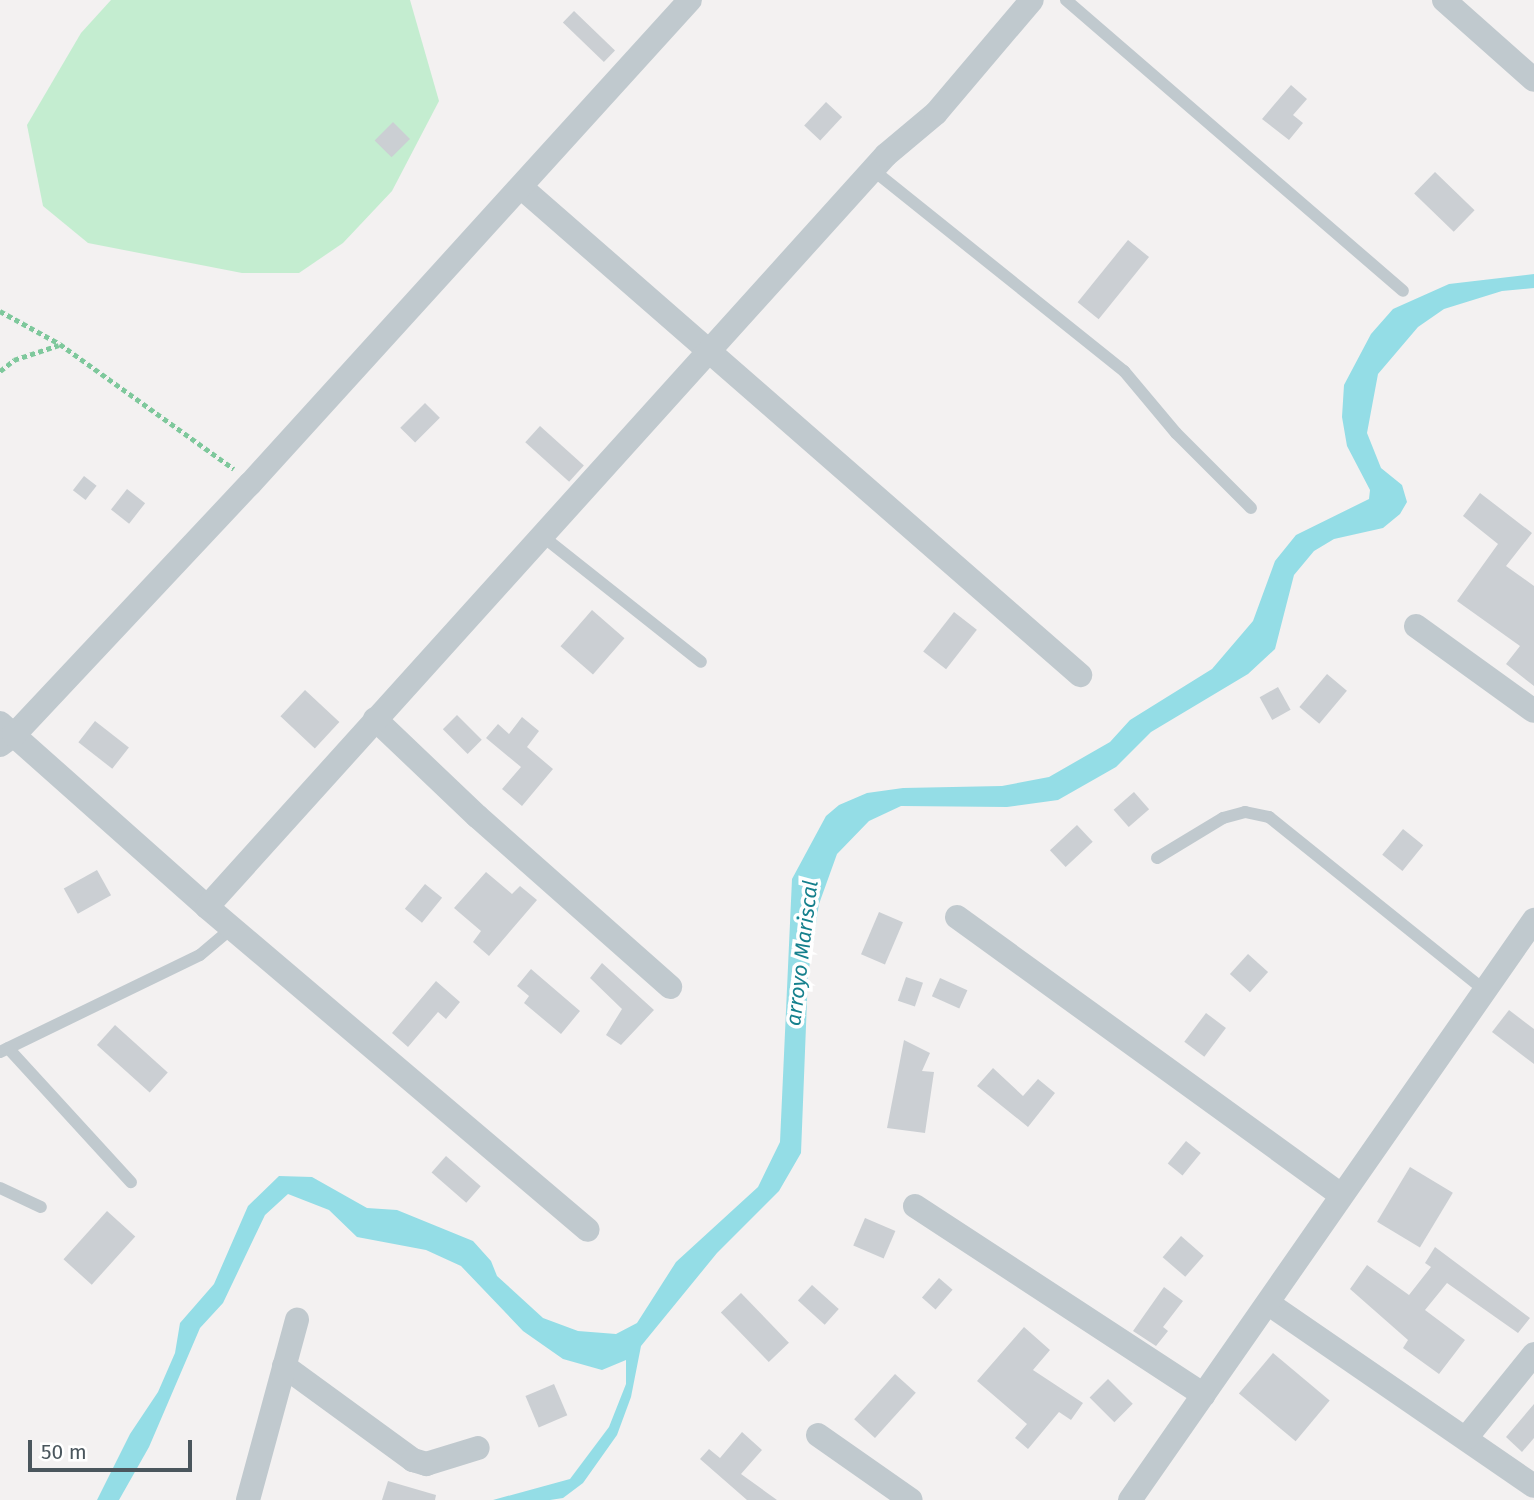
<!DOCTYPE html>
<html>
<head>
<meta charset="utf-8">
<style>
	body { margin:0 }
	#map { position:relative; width:1534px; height:1500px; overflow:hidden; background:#f3f1f1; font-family:"Fira Sans",sans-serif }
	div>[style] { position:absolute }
	.green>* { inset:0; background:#c4edd0 }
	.water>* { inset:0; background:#94dde6 }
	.building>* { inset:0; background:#cbcfd3; transform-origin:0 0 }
	.path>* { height:4.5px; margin-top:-2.25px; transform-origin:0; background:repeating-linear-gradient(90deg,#7ec89c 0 5px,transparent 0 8.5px) }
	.service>* { height:12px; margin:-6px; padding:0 6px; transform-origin:6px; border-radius:6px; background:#c0c9ce }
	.minor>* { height:24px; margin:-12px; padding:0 12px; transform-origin:12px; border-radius:12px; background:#c0c9ce }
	span { translate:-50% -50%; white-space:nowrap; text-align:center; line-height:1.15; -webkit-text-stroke:7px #fff; paint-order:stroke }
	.water-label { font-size:21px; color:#16808d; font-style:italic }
	.scale { position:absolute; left:28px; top:1440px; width:164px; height:32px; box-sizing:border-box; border:4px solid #4a565d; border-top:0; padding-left:9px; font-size:21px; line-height:24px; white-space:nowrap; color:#4a565d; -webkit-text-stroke:5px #fff; paint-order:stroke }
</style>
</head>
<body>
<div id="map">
	<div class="green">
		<div style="clip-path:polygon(111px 0,410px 0,439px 101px,392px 191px,343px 243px,299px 273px,242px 273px,88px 243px,43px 206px,27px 125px,81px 33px)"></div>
	</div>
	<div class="water">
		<div style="clip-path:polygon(1534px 274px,1534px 288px,1502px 291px,1444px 309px,1418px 327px,1378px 374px,1367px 433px,1381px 468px,1402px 485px,1407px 502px,1400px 514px,1383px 528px,1334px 539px,1314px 551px,1294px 575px,1275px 649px,1248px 674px,1151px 732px,1116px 767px,1058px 800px,1007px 807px,901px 806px,869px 821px,837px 854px,819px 904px,808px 975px,801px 1153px,779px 1191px,717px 1253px,641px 1346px,631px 1397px,617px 1435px,583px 1483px,563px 1498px,550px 1500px,493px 1500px,570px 1479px,609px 1427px,626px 1384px,626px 1360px,602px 1370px,563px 1359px,523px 1331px,461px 1266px,426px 1250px,357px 1237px,329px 1210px,288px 1194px,265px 1215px,223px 1303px,200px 1328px,149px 1447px,119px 1500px,97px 1500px,130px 1434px,158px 1392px,175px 1353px,180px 1323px,214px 1284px,248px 1206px,279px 1176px,312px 1177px,367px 1208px,397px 1210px,473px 1241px,491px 1261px,497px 1276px,543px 1318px,578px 1331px,616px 1334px,637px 1323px,676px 1262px,758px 1187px,780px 1142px,792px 879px,826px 816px,839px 805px,867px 793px,903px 788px,1002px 786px,1049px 777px,1110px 742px,1130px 720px,1212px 669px,1253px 621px,1275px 561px,1296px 535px,1369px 499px,1370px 490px,1347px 446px,1342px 417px,1344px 385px,1371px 334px,1393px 309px,1449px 284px)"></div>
	</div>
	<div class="building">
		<div style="left:574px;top:11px;width:57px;height:16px;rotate:44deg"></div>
		<div style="clip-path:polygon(1291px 85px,1307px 99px,1293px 115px,1303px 123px,1289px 140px,1262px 119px)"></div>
		<div style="left:826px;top:102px;width:22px;height:32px;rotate:43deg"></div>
		<div style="left:393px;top:122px;width:24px;height:26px;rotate:45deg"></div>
		<div style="left:1435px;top:172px;width:55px;height:30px;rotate:44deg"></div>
		<div style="left:1128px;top:240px;width:27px;height:80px;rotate:39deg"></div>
		<div style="left:425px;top:403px;width:21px;height:35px;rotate:45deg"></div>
		<div style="left:540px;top:426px;width:59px;height:22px;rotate:42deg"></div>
		<div style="left:84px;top:476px;width:16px;height:18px;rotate:38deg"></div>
		<div style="left:127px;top:489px;width:23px;height:26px;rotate:38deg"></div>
		<div style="clip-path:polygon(1480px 493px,1532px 533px,1506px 566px,1534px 586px,1534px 686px,1506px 664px,1520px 646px,1457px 601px,1498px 544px,1463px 516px)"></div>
		<div style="left:592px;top:610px;width:43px;height:48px;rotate:41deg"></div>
		<div style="left:954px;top:612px;width:29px;height:50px;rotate:38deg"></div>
		<div style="left:1327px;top:674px;width:26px;height:43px;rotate:40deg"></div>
		<div style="left:1278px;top:687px;width:26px;height:21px;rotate:61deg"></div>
		<div style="left:305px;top:690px;width:47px;height:36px;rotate:43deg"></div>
		<div style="left:457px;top:715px;width:35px;height:20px;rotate:45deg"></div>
		<div style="clip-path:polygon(522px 717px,539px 731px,527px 747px,553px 769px,522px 806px,502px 789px,521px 767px,486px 738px,498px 724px,509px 734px)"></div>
		<div style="left:95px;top:721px;width:43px;height:27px;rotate:38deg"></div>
		<div style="left:1134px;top:792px;width:23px;height:27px;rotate:49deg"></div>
		<div style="left:1077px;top:825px;width:23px;height:37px;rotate:47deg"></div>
		<div style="left:1403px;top:829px;width:26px;height:33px;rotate:39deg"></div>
		<div style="left:97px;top:870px;width:29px;height:38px;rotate:61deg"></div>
		<div style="clip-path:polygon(486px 872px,512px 894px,520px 886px,537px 900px,489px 956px,473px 942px,481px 931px,454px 908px)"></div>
		<div style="left:425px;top:884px;width:22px;height:32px;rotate:39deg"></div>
		<div style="left:879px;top:912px;width:26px;height:46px;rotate:23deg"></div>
		<div style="left:1248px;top:954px;width:27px;height:27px;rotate:42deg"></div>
		<div style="clip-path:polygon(602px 963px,654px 1010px,621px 1045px,606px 1035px,622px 1009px,590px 978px)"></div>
		<div style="clip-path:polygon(531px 969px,580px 1011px,561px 1034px,524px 1003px,529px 996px,517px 986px)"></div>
		<div style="left:906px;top:977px;width:18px;height:25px;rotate:19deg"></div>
		<div style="left:940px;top:978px;width:30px;height:20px;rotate:24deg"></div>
		<div style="clip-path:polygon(436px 981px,460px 1002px,446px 1019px,438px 1012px,408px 1047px,392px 1033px)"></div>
		<div style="clip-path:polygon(1509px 1010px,1534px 1029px,1534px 1064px,1492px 1032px)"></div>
		<div style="left:1206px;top:1013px;width:25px;height:36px;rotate:37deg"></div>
		<div style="left:115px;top:1025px;width:71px;height:27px;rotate:42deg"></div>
		<div style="clip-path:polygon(904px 1040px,930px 1053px,922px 1071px,934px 1072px,925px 1133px,887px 1128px)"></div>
		<div style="clip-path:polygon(993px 1068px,1023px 1096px,1038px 1079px,1055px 1093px,1028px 1127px,977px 1086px)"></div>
		<div style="left:1186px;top:1141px;width:19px;height:29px;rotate:39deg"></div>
		<div style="left:446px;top:1156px;width:46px;height:22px;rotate:41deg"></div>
		<div style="left:1410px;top:1167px;width:50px;height:64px;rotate:31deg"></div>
		<div style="left:107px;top:1211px;width:38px;height:65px;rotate:42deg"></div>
		<div style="left:865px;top:1218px;width:33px;height:30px;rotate:23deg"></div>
		<div style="left:1181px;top:1236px;width:30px;height:28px;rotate:41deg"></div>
		<div style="clip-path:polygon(1435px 1247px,1530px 1318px,1518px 1333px,1447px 1283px,1425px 1310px,1465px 1340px,1439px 1374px,1403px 1348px,1408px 1340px,1350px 1289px,1367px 1265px,1409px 1295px,1431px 1267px,1425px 1263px)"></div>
		<div style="left:939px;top:1278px;width:18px;height:26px;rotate:41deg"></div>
		<div style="left:812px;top:1285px;width:36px;height:21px;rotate:42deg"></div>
		<div style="clip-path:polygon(1164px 1287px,1183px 1301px,1163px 1327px,1168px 1331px,1156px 1346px,1133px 1331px)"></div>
		<div style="left:741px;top:1293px;width:69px;height:28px;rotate:46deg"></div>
		<div style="clip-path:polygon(1024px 1327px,1050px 1350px,1033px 1370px,1083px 1403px,1071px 1420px,1059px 1412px,1028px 1449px,1015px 1438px,1027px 1424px,977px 1381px)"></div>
		<div style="left:1273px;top:1353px;width:74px;height:53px;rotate:40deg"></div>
		<div style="left:895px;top:1374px;width:28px;height:61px;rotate:42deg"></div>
		<div style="left:1108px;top:1379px;width:35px;height:26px;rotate:45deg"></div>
		<div style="left:554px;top:1384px;width:34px;height:31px;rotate:67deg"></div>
		<div style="clip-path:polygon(1534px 1404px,1534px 1438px,1522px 1452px,1506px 1437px)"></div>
		<div style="clip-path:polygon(742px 1432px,762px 1450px,741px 1474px,777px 1500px,747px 1500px,700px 1459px,709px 1449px,720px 1458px)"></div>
		<div style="clip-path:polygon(388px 1481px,436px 1495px,435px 1500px,382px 1500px)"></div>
	</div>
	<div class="path">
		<div style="left:0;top:311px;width:68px;rotate:28.8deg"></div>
		<div style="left:60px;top:344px;width:214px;rotate:35.7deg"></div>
		<div style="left:0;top:371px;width:18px;rotate:-38deg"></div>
		<div style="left:14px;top:360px;width:47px;rotate:-18.4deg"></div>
	</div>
	<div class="service">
		<div style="left:1066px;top:0;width:445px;rotate:40.8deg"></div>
		<div style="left:873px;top:170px;width:322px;rotate:38.7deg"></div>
		<div style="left:1124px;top:371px;width:81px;rotate:50deg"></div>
		<div style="left:1176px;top:433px;width:106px;rotate:45deg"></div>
		<div style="left:541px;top:535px;width:204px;rotate:38.4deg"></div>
		<div style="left:1157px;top:858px;width:77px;rotate:-31.2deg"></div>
		<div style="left:1223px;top:818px;width:23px;rotate:-15deg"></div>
		<div style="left:1245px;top:812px;width:25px;rotate:12deg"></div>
		<div style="left:1269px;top:817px;width:276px;rotate:38.8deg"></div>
		<div style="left:8px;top:1048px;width:182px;rotate:47.5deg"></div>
		<div style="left:0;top:1052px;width:222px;rotate:-25.9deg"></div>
		<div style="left:200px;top:955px;width:42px;rotate:-40.2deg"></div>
		<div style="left:0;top:1188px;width:45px;rotate:24.9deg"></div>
	</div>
	<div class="minor">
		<div style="left:1444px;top:0;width:120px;rotate:41.6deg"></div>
		<div style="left:522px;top:188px;width:741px;rotate:41.11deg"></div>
		<div style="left:1416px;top:626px;width:145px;rotate:35.8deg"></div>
		<div style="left:375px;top:719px;width:141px;rotate:43.6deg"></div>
		<div style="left:477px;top:816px;width:258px;rotate:41.5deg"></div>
		<div style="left:0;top:723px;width:277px;rotate:41.6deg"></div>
		<div style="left:207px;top:907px;width:499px;rotate:40.3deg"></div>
		<div style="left:0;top:745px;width:17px;rotate:-36deg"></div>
		<div style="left:14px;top:735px;width:345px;rotate:-46.8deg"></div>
		<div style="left:250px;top:484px;width:654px;rotate:-47.73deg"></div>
		<div style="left:207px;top:907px;width:1013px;rotate:-47.92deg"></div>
		<div style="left:886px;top:155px;width:65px;rotate:-40deg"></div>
		<div style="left:936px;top:113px;width:148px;rotate:-49.7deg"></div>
		<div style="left:957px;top:917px;width:474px;rotate:35.9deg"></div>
		<div style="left:915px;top:1206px;width:345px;rotate:33.2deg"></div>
		<div style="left:1269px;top:1304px;width:321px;rotate:34.5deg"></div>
		<div style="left:284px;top:1366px;width:160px;rotate:36.1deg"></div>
		<div style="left:413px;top:1460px;width:14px;rotate:17deg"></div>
		<div style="left:426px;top:1464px;width:54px;rotate:-17.1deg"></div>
		<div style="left:818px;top:1435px;width:113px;rotate:35deg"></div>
		<div style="left:1466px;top:1438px;width:108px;rotate:-51deg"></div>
		<div style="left:248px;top:1500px;width:187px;rotate:-74.8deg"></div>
		<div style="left:1130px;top:1500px;width:707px;rotate:-55.14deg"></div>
	</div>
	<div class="water-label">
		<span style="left:802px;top:953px;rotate:-83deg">arroyo Mariscal</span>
	</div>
	<div class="scale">50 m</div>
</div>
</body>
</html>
